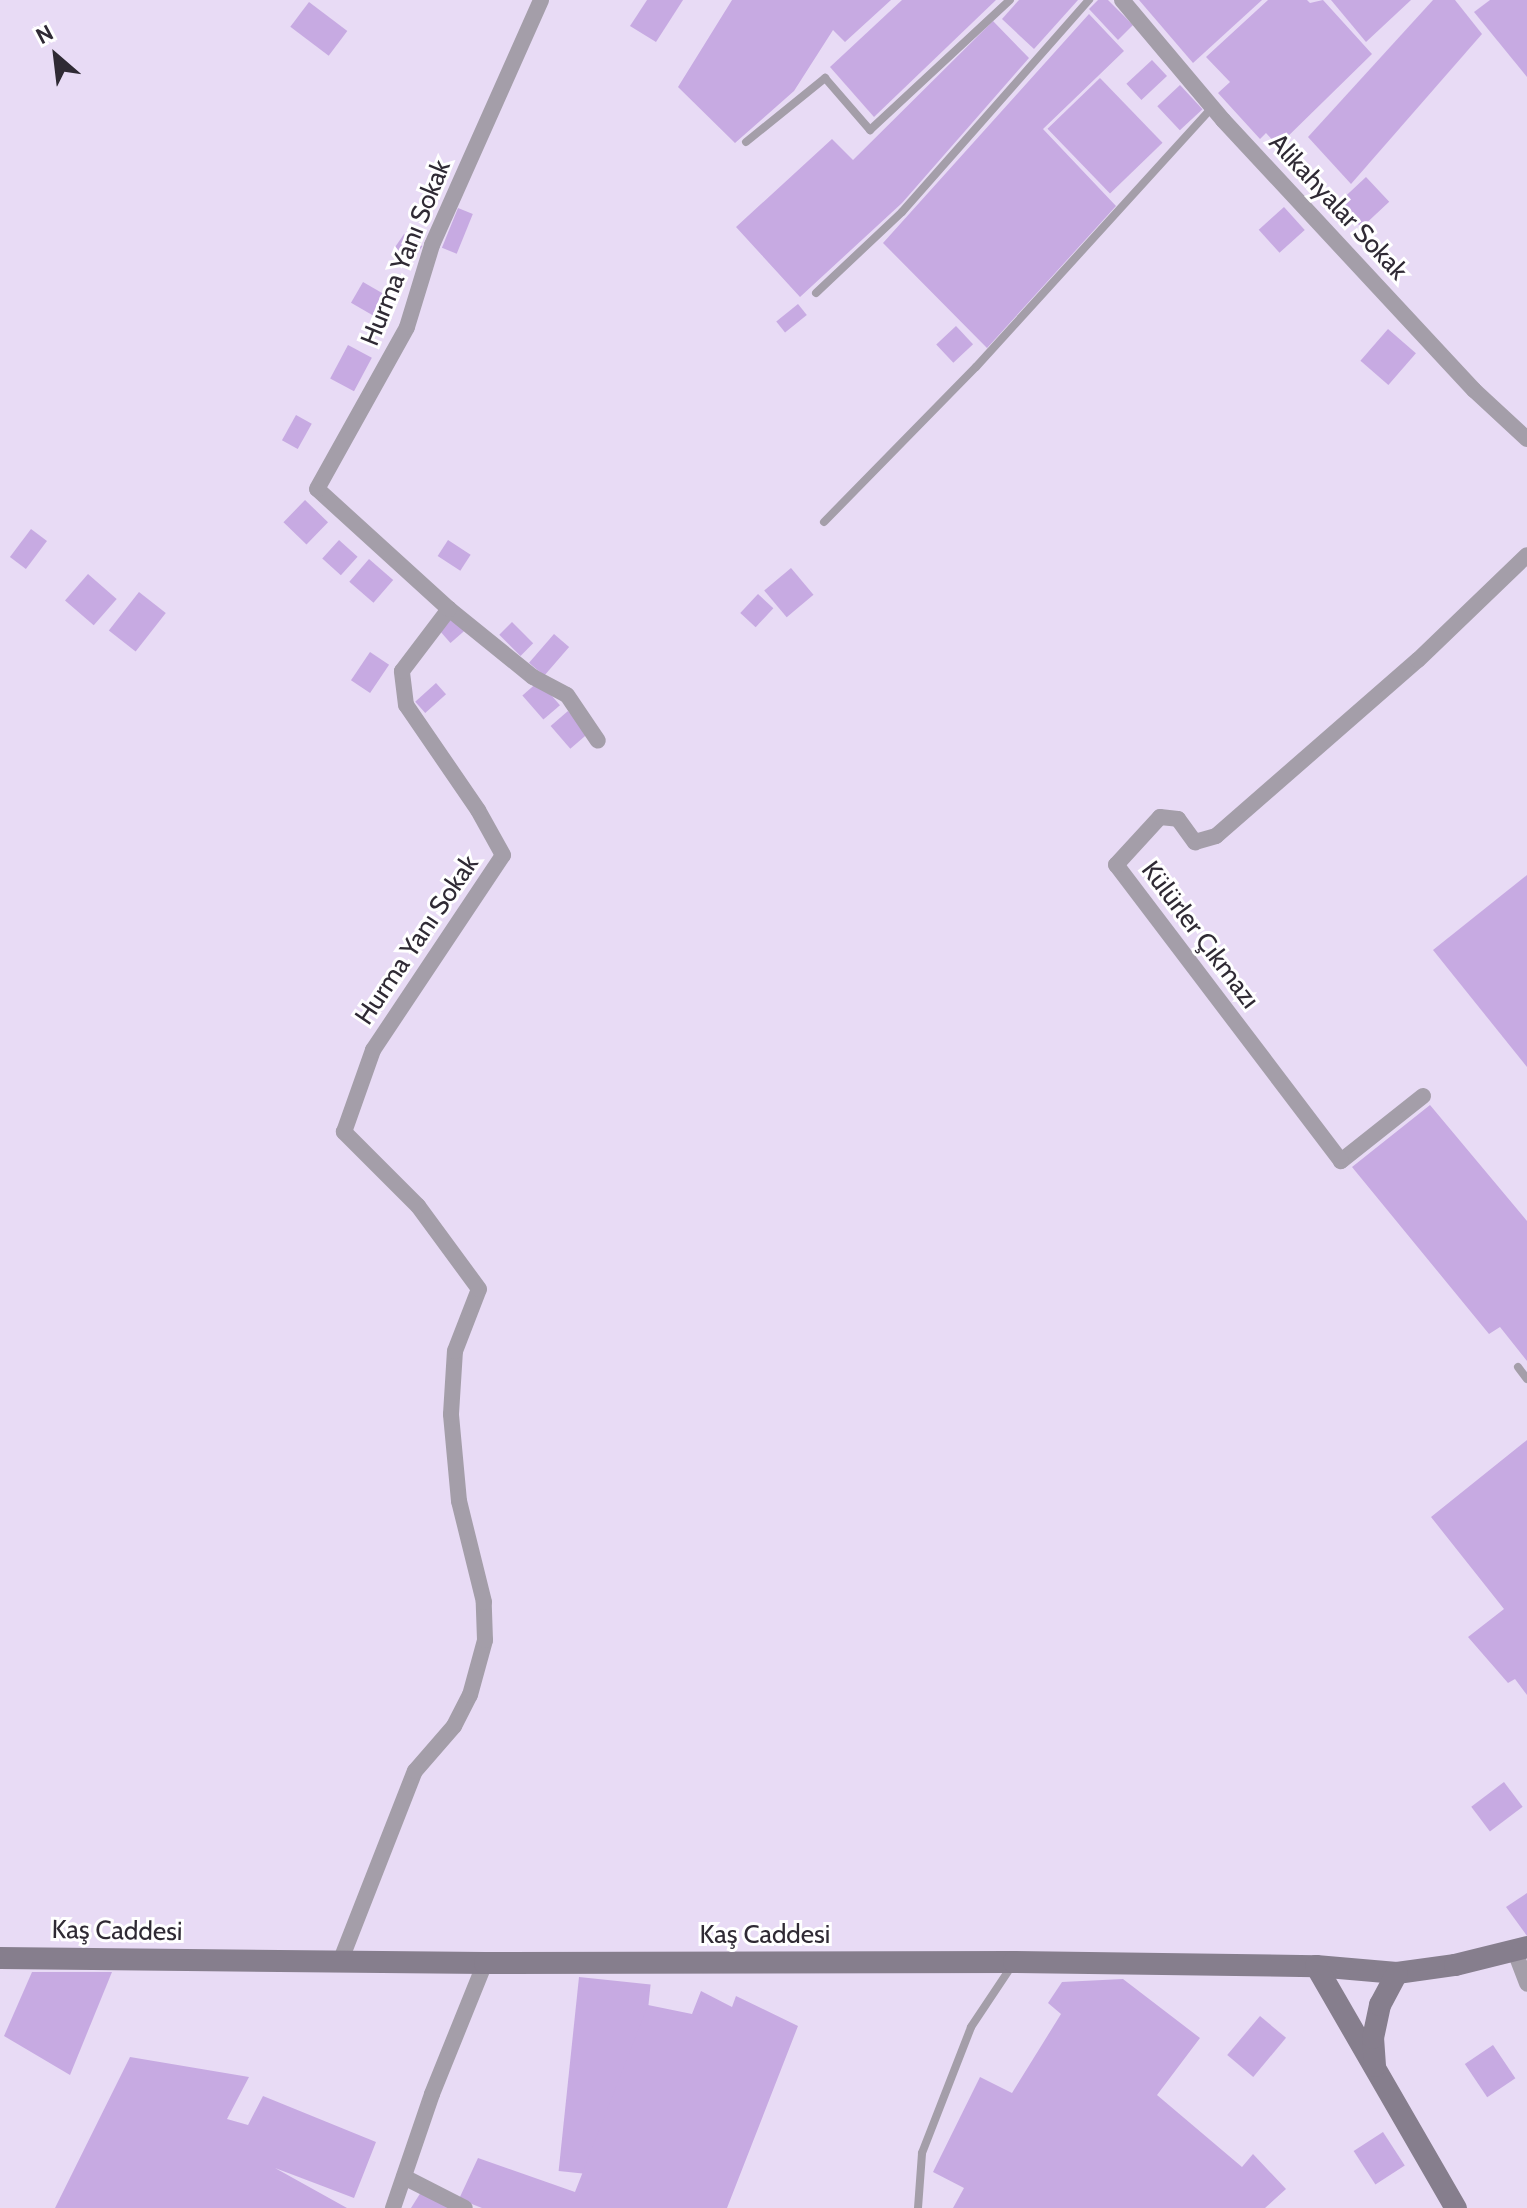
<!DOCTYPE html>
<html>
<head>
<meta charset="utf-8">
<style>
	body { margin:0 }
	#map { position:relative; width:1527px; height:2208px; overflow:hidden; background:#e8dbf5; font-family:Cabin,sans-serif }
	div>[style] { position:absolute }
	.building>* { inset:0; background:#c7aae2; transform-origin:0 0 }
	.lane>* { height:8px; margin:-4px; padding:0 4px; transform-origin:4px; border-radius:4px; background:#a49ea9 }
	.street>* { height:16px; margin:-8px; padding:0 8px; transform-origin:8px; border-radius:8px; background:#a49ea9 }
	.secondary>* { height:22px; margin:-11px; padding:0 11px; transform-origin:11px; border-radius:11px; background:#867e8d }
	span { translate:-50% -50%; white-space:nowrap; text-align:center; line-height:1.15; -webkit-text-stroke:6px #fff; paint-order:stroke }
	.street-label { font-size:26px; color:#2f2a34 }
	.north { position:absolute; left:16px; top:16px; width:80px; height:80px; -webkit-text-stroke:6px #fff; paint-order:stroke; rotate:332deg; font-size:22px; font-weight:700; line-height:32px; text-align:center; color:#2f2a34 }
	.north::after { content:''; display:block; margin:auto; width:28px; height:36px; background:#2f2a34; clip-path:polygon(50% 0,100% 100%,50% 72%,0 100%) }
</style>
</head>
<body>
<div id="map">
	<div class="building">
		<div style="clip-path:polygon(647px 0,683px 0,656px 42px,630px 26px)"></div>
		<div style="clip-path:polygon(732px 0,891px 0,845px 42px,833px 30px,794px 91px,735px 143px,678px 87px)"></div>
		<div style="clip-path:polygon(902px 0,996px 0,874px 117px,830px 67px)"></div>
		<div style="clip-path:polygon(1019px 0,1078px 0,1034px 49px,1002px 19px)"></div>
		<div style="clip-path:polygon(1098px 0,1108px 0,1133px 25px,1118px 40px,1089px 9px)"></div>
		<div style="clip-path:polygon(1139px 0,1262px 0,1193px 63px)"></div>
		<div style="clip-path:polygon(1268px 0,1307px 0,1310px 3px,1323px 0,1372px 54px,1278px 146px,1266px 133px,1260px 139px,1218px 93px,1230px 82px,1206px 57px)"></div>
		<div style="clip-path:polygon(1331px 0,1411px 0,1366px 42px)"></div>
		<div style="clip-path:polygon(1433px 0,1455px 0,1482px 34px,1351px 184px,1308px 137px)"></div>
		<div style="clip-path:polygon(1490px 0,1527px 0,1527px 77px,1474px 12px)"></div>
		<div style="left:309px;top:2px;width:48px;height:31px;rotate:37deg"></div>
		<div style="clip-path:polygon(1089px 14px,1124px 51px,1043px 129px,1116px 206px,987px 348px,883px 243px)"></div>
		<div style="clip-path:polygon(993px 21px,1029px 58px,902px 203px,800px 297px,736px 227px,832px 139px,853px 160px)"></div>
		<div style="left:1152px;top:60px;width:22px;height:35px;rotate:47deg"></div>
		<div style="left:1100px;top:78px;width:90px;height:73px;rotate:46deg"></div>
		<div style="left:1180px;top:85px;width:33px;height:31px;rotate:47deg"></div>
		<div style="left:1366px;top:177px;width:34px;height:38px;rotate:47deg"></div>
		<div style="left:1284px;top:207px;width:31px;height:34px;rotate:48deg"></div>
		<div style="left:458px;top:208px;width:16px;height:43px;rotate:22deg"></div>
		<div style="left:404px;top:234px;width:22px;height:17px;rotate:34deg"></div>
		<div style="left:363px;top:282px;width:30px;height:24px;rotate:30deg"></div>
		<div style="left:798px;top:304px;width:14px;height:28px;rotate:51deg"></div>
		<div style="left:956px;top:326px;width:25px;height:27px;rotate:47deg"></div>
		<div style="left:1388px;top:329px;width:37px;height:42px;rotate:41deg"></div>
		<div style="left:348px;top:345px;width:27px;height:38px;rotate:28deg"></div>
		<div style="left:296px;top:415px;width:18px;height:29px;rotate:29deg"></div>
		<div style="left:305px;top:500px;width:32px;height:31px;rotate:44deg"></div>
		<div style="left:31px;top:529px;width:20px;height:35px;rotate:37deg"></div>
		<div style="left:339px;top:540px;width:25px;height:25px;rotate:42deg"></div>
		<div style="left:448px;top:540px;width:27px;height:19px;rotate:33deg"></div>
		<div style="left:369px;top:559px;width:32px;height:30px;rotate:41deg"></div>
		<div style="left:791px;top:568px;width:35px;height:35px;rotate:50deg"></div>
		<div style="left:88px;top:574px;width:38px;height:35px;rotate:41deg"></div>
		<div style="left:139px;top:592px;width:34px;height:49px;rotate:38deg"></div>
		<div style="left:758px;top:594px;width:21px;height:26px;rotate:43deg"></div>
		<div style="left:453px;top:617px;width:18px;height:19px;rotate:49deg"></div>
		<div style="left:512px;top:622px;width:30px;height:18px;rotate:45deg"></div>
		<div style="left:554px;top:634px;width:20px;height:38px;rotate:41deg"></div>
		<div style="left:370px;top:652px;width:23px;height:34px;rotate:34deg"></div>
		<div style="left:539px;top:681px;width:32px;height:22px;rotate:49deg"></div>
		<div style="left:436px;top:683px;width:15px;height:28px;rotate:48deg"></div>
		<div style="left:568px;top:711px;width:30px;height:23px;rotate:49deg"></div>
		<div style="clip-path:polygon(1527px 875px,1527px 1067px,1433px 950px)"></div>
		<div style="clip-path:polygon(1430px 1105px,1527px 1221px,1527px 1361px,1500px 1327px,1489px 1334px,1352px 1167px)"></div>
		<div style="clip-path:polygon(1527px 1440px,1527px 1695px,1515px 1679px,1508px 1683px,1468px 1637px,1504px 1609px,1431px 1517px)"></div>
		<div style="left:1504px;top:1782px;width:31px;height:41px;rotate:53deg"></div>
		<div style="clip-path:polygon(1527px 1893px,1527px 1936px,1506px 1907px)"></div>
		<div style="clip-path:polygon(32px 1972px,112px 1972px,70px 2075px,4px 2036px)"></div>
		<div style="left:579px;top:1977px;width:72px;height:195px;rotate:6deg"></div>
		<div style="clip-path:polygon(1123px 1979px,1200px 2038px,1157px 2095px,1242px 2167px,1253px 2154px,1286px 2189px,1265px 2208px,953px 2208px,964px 2188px,933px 2172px,980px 2077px,1012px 2093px,1061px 2014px,1048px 2003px,1062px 1982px)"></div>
		<div style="clip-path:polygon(701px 1991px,732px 2007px,736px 1996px,798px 2026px,727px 2208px,482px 2208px,459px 2199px,478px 2158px,575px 2192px,648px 2005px,692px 2014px)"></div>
		<div style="left:1260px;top:2016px;width:34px;height:51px;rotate:40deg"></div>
		<div style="left:1493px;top:2045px;width:40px;height:34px;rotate:56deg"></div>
		<div style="clip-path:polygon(130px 2057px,249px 2077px,227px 2119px,248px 2125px,263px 2096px,376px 2142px,354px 2198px,275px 2168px,347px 2208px,55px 2208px)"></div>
		<div style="left:1383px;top:2132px;width:40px;height:35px;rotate:57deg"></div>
		<div style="clip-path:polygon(421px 2192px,454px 2208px,411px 2208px)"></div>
	</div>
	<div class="lane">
		<div style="left:746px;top:142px;width:102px;rotate:-39deg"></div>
		<div style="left:825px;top:78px;width:69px;rotate:49.1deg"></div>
		<div style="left:870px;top:130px;width:191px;rotate:-42.9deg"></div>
		<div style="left:816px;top:293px;width:118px;rotate:-43.3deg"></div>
		<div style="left:902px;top:212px;width:283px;rotate:-48.6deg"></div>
		<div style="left:824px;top:522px;width:217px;rotate:-45.6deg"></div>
		<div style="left:976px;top:367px;width:350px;rotate:-47.7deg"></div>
		<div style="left:1518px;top:1367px;width:15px;rotate:53deg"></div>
		<div style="left:918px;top:2208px;width:55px;rotate:-85.8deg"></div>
		<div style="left:922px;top:2153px;width:135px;rotate:-68.7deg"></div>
		<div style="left:971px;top:2027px;width:72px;rotate:-56.3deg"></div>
	</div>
	<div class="street">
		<div style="left:1122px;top:0;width:157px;rotate:49.9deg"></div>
		<div style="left:1223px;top:120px;width:369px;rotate:47.1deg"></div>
		<div style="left:1474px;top:390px;width:72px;rotate:42.8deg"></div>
		<div style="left:449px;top:609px;width:108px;rotate:39deg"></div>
		<div style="left:533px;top:677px;width:38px;rotate:28deg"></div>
		<div style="left:567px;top:695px;width:55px;rotate:56deg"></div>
		<div style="left:1423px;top:1096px;width:105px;rotate:141.6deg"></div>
		<div style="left:1341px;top:1161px;width:372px;rotate:-127.2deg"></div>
		<div style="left:1116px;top:865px;width:65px;rotate:-47.5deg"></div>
		<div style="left:1160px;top:817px;width:18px;rotate:6deg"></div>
		<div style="left:1178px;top:819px;width:29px;rotate:54deg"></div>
		<div style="left:1195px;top:842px;width:22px;rotate:-16deg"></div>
		<div style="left:1216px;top:836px;width:268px;rotate:-41.1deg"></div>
		<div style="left:1418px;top:660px;width:151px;rotate:-43.9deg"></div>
		<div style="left:1515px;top:1952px;width:34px;rotate:69deg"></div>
		<div style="left:340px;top:1962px;width:205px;rotate:-68.6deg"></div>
		<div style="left:415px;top:1771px;width:60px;rotate:-49.1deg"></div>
		<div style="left:454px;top:1726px;width:35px;rotate:-63deg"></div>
		<div style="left:470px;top:1695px;width:57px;rotate:-74.7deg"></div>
		<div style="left:485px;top:1640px;width:38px;rotate:-92deg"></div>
		<div style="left:484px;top:1602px;width:104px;rotate:-103.9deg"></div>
		<div style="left:459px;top:1501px;width:87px;rotate:-95.3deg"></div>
		<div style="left:451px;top:1414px;width:63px;rotate:-86.4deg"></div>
		<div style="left:455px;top:1351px;width:66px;rotate:-68.8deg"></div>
		<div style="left:479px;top:1289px;width:103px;rotate:-126.3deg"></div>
		<div style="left:418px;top:1206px;width:105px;rotate:-135deg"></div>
		<div style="left:344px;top:1132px;width:87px;rotate:-70.5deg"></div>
		<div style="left:373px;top:1050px;width:234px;rotate:-56.3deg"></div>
		<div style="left:503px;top:855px;width:51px;rotate:-119.1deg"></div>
		<div style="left:478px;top:810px;width:127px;rotate:-124.4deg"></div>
		<div style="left:406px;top:705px;width:34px;rotate:-97deg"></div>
		<div style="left:402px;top:671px;width:78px;rotate:-52.8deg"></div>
		<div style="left:449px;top:609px;width:178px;rotate:-137.7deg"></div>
		<div style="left:317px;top:489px;width:185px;rotate:-60.9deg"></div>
		<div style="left:407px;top:327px;width:86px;rotate:-73deg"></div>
		<div style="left:432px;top:245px;width:268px;rotate:-66deg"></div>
		<div style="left:404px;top:2177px;width:68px;rotate:26.9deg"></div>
		<div style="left:393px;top:2208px;width:120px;rotate:-71.1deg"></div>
		<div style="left:432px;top:2094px;width:141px;rotate:-68deg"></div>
	</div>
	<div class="secondary">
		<div style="left:0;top:1958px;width:485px;rotate:0.6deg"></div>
		<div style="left:485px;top:1963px;width:529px;rotate:-0.11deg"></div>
		<div style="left:1014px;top:1962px;width:302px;rotate:0.8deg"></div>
		<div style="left:1316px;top:1966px;width:81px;rotate:4.9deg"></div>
		<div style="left:1397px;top:1973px;width:59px;rotate:-7.9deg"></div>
		<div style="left:1455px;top:1965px;width:74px;rotate:-14deg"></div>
		<div style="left:1316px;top:1966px;width:280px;rotate:60deg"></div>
		<div style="left:1375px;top:2066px;width:28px;rotate:-94deg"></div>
		<div style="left:1373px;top:2038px;width:34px;rotate:-78deg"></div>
		<div style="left:1380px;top:2005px;width:36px;rotate:-62deg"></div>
	</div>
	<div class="street-label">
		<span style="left:1338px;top:207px;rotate:47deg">Alikahyalar Sokak</span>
		<span style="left:406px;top:253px;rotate:-68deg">Hurma Yanı Sokak</span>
		<span style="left:1200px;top:935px;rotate:53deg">Külürler Çıkmazı</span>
		<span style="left:417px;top:940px;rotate:-56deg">Hurma Yanı Sokak</span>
		<span style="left:117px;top:1931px;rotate:1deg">Kaş Caddesi</span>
		<span style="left:765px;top:1935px">Kaş Caddesi</span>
	</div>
	<div class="north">N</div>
</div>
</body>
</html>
